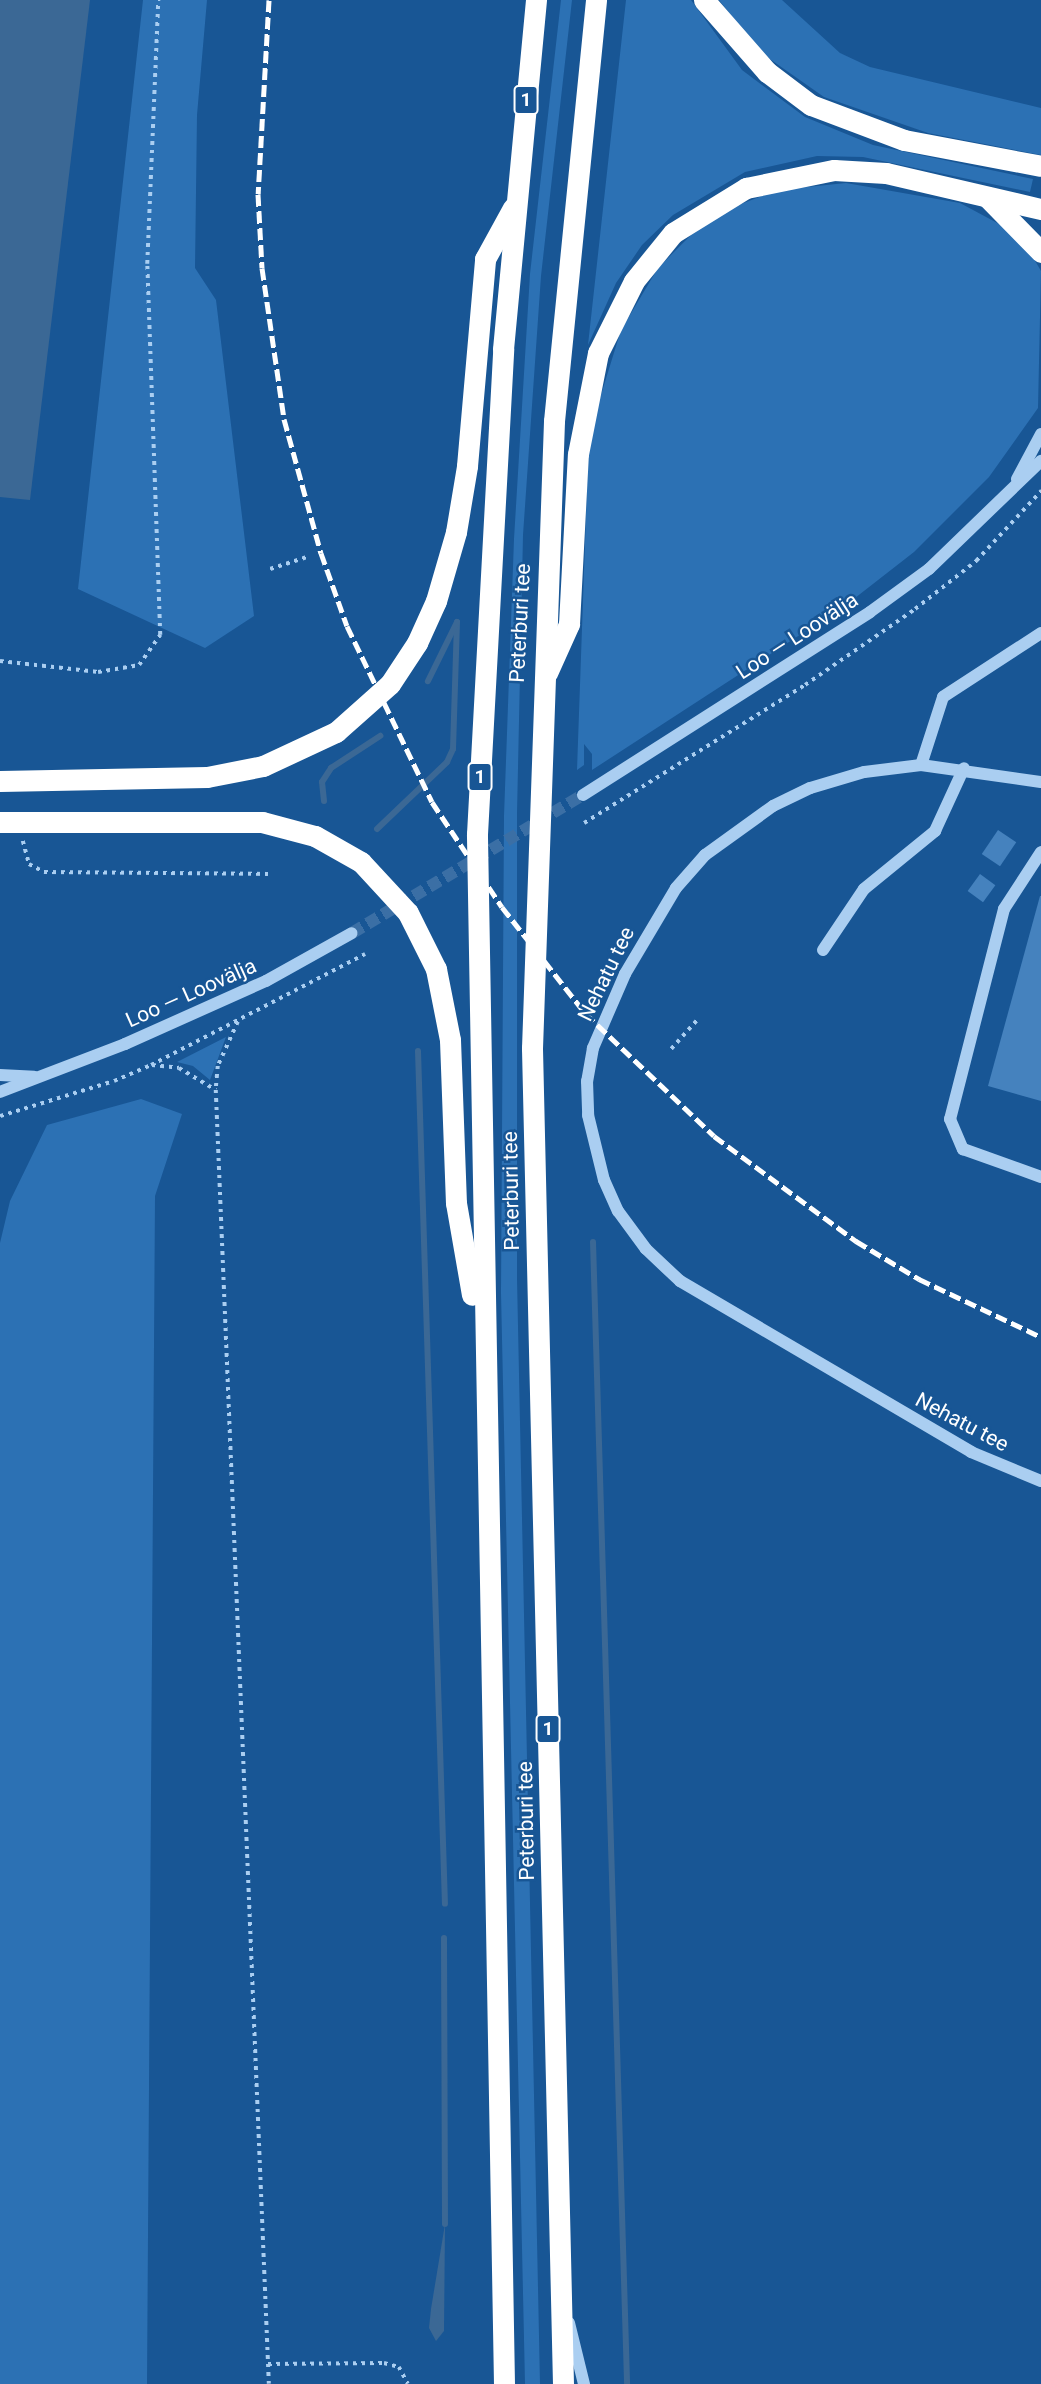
<!DOCTYPE html>
<html>
<head>
<meta charset="utf-8">
<style>
	body { margin:0 }
	#map { position:relative; width:1041px; height:2384px; overflow:hidden; background:#185695; font-family:Roboto,sans-serif }
	div>[style] { position:absolute }
	.green>* { inset:0; background:#2c71b4 }
	.water>* { inset:0; background:#3b6895 }
	.stream>* { height:6px; margin:-3px; padding:0 3px; transform-origin:3px; border-radius:3px; background:#3b6895 }
	.building>* { inset:0; background:#4582be; transform-origin:0 0 }
	.minor-tunnel>* { height:12px; margin-top:-6px; transform-origin:0; background:repeating-linear-gradient(90deg,#3b6fa5 0 12px,transparent 0 18px) }
	.path>* { height:3.5px; margin-top:-1.75px; transform-origin:0; background:repeating-linear-gradient(90deg,#aacef1 0 3.5px,transparent 0 8.5px) }
	.minor>* { height:12px; margin:-6px; padding:0 6px; transform-origin:6px; border-radius:6px; background:#aacef1 }
	.highway>* { height:21px; margin:-10.5px; padding:0 10.5px; transform-origin:10.5px; border-radius:10.5px; background:#fff }
	.rail>* { height:5px; margin-top:-2.5px; transform-origin:0; background:repeating-linear-gradient(90deg,#fff 0 12px,transparent 0 17px) }
	span { translate:-50% -50%; white-space:nowrap; text-align:center; line-height:1.15; -webkit-text-stroke:5px #185695; paint-order:stroke }
	.shield-label span { padding:2px 5px; background:#185695; border:2px solid; border-radius:5px; -webkit-text-stroke-width:0 }
	.shield-label { font-size:19px; color:#fff; font-weight:700 }
	.street-label { font-size:21px; color:#fff }
</style>
</head>
<body>
<div id="map">
	<div class="green">
		<div style="clip-path:polygon(143px 0,207px 0,197px 115px,195px 268px,216px 300px,254px 616px,205px 648px,78px 589px)"></div>
		<div style="clip-path:polygon(561px 0,572px 0,541px 276px,523px 535px,517px 814px,517px 1278px,540px 2384px,525px 2384px,501px 1293px,504px 816px,514px 539px,530px 274px)"></div>
		<div style="clip-path:polygon(626px 0,691px 0,742px 70px,805px 117px,873px 145px,1033px 179px,1030px 192px,863px 157px,817px 156px,745px 172px,673px 215px,642px 245px,616px 283px,588px 345px)"></div>
		<div style="clip-path:polygon(719px 0,782px 0,840px 53px,870px 67px,1041px 108px,1041px 155px,928px 133px,824px 97px,760px 52px)"></div>
		<div style="clip-path:polygon(846px 183px,960px 203px,1001px 225px,1030px 252px,1041px 271px,1038px 408px,989px 477px,914px 552px,846px 605px,592px 770px,592px 754px,584px 744px,584px 765px,577px 770px,588px 458px,596px 411px,621px 330px,658px 268px,691px 235px,733px 207px,778px 190px)"></div>
		<div style="clip-path:polygon(226px 1037px,210px 1080px,193px 1066px,177px 1062px)"></div>
		<div style="clip-path:polygon(141px 1099px,182px 1114px,155px 1196px,147px 2384px,0 2384px,0 1243px,10px 1201px,47px 1125px)"></div>
	</div>
	<div class="water">
		<div style="clip-path:polygon(0 0,90px 0,30px 500px,0 497px)"></div>
		<div style="clip-path:polygon(445px 2224px,444px 2331px,436px 2341px,429px 2328px,431px 2309px)"></div>
	</div>
	<div class="stream">
		<div style="left:324px;top:801px;width:19px;rotate:-96deg"></div>
		<div style="left:322px;top:782px;width:17px;rotate:-57deg"></div>
		<div style="left:331px;top:768px;width:59px;rotate:-33.1deg"></div>
		<div style="left:377px;top:829px;width:97px;rotate:-43.7deg"></div>
		<div style="left:447px;top:762px;width:14px;rotate:-65deg"></div>
		<div style="left:453px;top:749px;width:127px;rotate:-88.2deg"></div>
		<div style="left:457px;top:622px;width:66px;rotate:116.2deg"></div>
		<div style="left:418px;top:1051px;width:853px;rotate:88.19deg"></div>
		<div style="left:593px;top:1242px;width:1143px;rotate:88.29deg"></div>
		<div style="left:444px;top:1938px;width:286px;rotate:89.8deg"></div>
	</div>
	<div class="building">
		<div style="left:998px;top:830px;width:22px;height:29px;rotate:34deg"></div>
		<div style="left:980px;top:874px;width:19px;height:21px;rotate:36deg"></div>
		<div style="clip-path:polygon(1040px 896px,1041px 896px,1041px 1101px,988px 1086px)"></div>
	</div>
	<div class="minor-tunnel">
		<div style="left:352px;top:933px;width:269px;rotate:-30.9deg"></div>
	</div>
	<div class="path">
		<div style="left:270px;top:569px;width:42px;rotate:-18deg"></div>
		<div style="left:0;top:661px;width:99px;rotate:6.4deg"></div>
		<div style="left:98px;top:672px;width:42px;rotate:-9.7deg"></div>
		<div style="left:139px;top:665px;width:37px;rotate:-55deg"></div>
		<div style="left:160px;top:635px;width:371px;rotate:-92deg"></div>
		<div style="left:147px;top:264px;width:264px;rotate:-87.6deg"></div>
		<div style="left:584px;top:823px;width:261px;rotate:-32deg"></div>
		<div style="left:805px;top:685px;width:134px;rotate:-34.6deg"></div>
		<div style="left:915px;top:609px;width:78px;rotate:-38.2deg"></div>
		<div style="left:976px;top:561px;width:96px;rotate:-47.1deg"></div>
		<div style="left:23px;top:841px;width:24px;rotate:75deg"></div>
		<div style="left:29px;top:864px;width:17px;rotate:28deg"></div>
		<div style="left:44px;top:872px;width:224px;rotate:0.5deg"></div>
		<div style="left:238px;top:1022px;width:48px;rotate:114.4deg"></div>
		<div style="left:218px;top:1066px;width:24px;rotate:95deg"></div>
		<div style="left:216px;top:1090px;width:1295px;rotate:87.65deg"></div>
		<div style="left:671px;top:1049px;width:40px;rotate:-48deg"></div>
		<div style="left:152px;top:1065px;width:27px;rotate:6deg"></div>
		<div style="left:179px;top:1068px;width:43px;rotate:30.7deg"></div>
		<div style="left:0;top:1116px;width:119px;rotate:-17.1deg"></div>
		<div style="left:114px;top:1081px;width:40px;rotate:-23.4deg"></div>
		<div style="left:151px;top:1065px;width:241px;rotate:-27.4deg"></div>
		<div style="left:268px;top:2364px;width:116px;rotate:-0.5deg"></div>
		<div style="left:384px;top:2363px;width:16px;rotate:15deg"></div>
		<div style="left:399px;top:2367px;width:19px;rotate:62deg"></div>
	</div>
	<div class="minor">
		<div style="left:1017px;top:479px;width:51px;rotate:-61.9deg"></div>
		<div style="left:1041px;top:633px;width:117px;rotate:146.9deg"></div>
		<div style="left:943px;top:697px;width:71px;rotate:107.9deg"></div>
		<div style="left:921px;top:765px;width:57px;rotate:173deg"></div>
		<div style="left:864px;top:772px;width:56px;rotate:163.5deg"></div>
		<div style="left:810px;top:788px;width:41px;rotate:154.1deg"></div>
		<div style="left:773px;top:806px;width:84px;rotate:144.2deg"></div>
		<div style="left:705px;top:855px;width:44px;rotate:131.3deg"></div>
		<div style="left:676px;top:888px;width:100px;rotate:120.7deg"></div>
		<div style="left:625px;top:974px;width:81px;rotate:113.4deg"></div>
		<div style="left:593px;top:1048px;width:34px;rotate:100deg"></div>
		<div style="left:587px;top:1081px;width:34px;rotate:88deg"></div>
		<div style="left:588px;top:1115px;width:67px;rotate:76.2deg"></div>
		<div style="left:604px;top:1180px;width:34px;rotate:66deg"></div>
		<div style="left:618px;top:1211px;width:47px;rotate:53.6deg"></div>
		<div style="left:646px;top:1249px;width:47px;rotate:43.3deg"></div>
		<div style="left:680px;top:1281px;width:338px;rotate:30.4deg"></div>
		<div style="left:971px;top:1452px;width:76px;rotate:22.5deg"></div>
		<div style="left:921px;top:765px;width:121px;rotate:8.1deg"></div>
		<div style="left:583px;top:795px;width:340px;rotate:-32.5deg"></div>
		<div style="left:870px;top:612px;width:73px;rotate:-36.1deg"></div>
		<div style="left:929px;top:569px;width:156px;rotate:-44deg"></div>
		<div style="left:1041px;top:852px;width:68px;rotate:123deg"></div>
		<div style="left:1004px;top:909px;width:217px;rotate:104.4deg"></div>
		<div style="left:950px;top:1119px;width:33px;rotate:67deg"></div>
		<div style="left:963px;top:1149px;width:83px;rotate:19.7deg"></div>
		<div style="left:823px;top:950px;width:73px;rotate:-56.1deg"></div>
		<div style="left:864px;top:889px;width:92px;rotate:-39.2deg"></div>
		<div style="left:935px;top:831px;width:69px;rotate:-65.3deg"></div>
		<div style="left:0;top:1075px;width:34px;rotate:3deg"></div>
		<div style="left:0;top:1092px;width:134px;rotate:-21deg"></div>
		<div style="left:125px;top:1044px;width:154px;rotate:-24.1deg"></div>
		<div style="left:266px;top:981px;width:98px;rotate:-29.2deg"></div>
		<div style="left:569px;top:2323px;width:63px;rotate:76.2deg"></div>
	</div>
	<div class="highway">
		<div style="left:704px;top:0;width:96px;rotate:48.8deg"></div>
		<div style="left:767px;top:72px;width:55px;rotate:36.9deg"></div>
		<div style="left:811px;top:105px;width:99px;rotate:20.6deg"></div>
		<div style="left:904px;top:140px;width:139px;rotate:10.7deg"></div>
		<div style="left:987px;top:197px;width:77px;rotate:45.5deg"></div>
		<div style="left:547px;top:673px;width:54px;rotate:-65.8deg"></div>
		<div style="left:569px;top:624px;width:170px;rotate:-87deg"></div>
		<div style="left:578px;top:454px;width:103px;rotate:-78.8deg"></div>
		<div style="left:598px;top:353px;width:80px;rotate:-63.4deg"></div>
		<div style="left:634px;top:281px;width:62px;rotate:-50.9deg"></div>
		<div style="left:673px;top:233px;width:86px;rotate:-31.7deg"></div>
		<div style="left:746px;top:188px;width:90px;rotate:-11.6deg"></div>
		<div style="left:834px;top:170px;width:52px;rotate:3.3deg"></div>
		<div style="left:886px;top:173px;width:159px;rotate:13.1deg"></div>
		<div style="left:0;top:781px;width:207px;rotate:-1.1deg"></div>
		<div style="left:207px;top:777px;width:57px;rotate:-11.1deg"></div>
		<div style="left:263px;top:766px;width:81px;rotate:-25deg"></div>
		<div style="left:336px;top:732px;width:72px;rotate:-41.6deg"></div>
		<div style="left:390px;top:684px;width:49px;rotate:-56.6deg"></div>
		<div style="left:417px;top:643px;width:46px;rotate:-65.7deg"></div>
		<div style="left:436px;top:601px;width:72px;rotate:-73.8deg"></div>
		<div style="left:456px;top:532px;width:67px;rotate:-80.5deg"></div>
		<div style="left:467px;top:466px;width:208px;rotate:-85deg"></div>
		<div style="left:485px;top:259px;width:58px;rotate:-61.2deg"></div>
		<div style="left:0;top:822px;width:262px"></div>
		<div style="left:262px;top:822px;width:55px;rotate:14.8deg"></div>
		<div style="left:315px;top:836px;width:53px;rotate:29.5deg"></div>
		<div style="left:361px;top:862px;width:69px;rotate:47.3deg"></div>
		<div style="left:408px;top:913px;width:63px;rotate:63.4deg"></div>
		<div style="left:436px;top:969px;width:72px;rotate:78.8deg"></div>
		<div style="left:450px;top:1040px;width:163px;rotate:87.9deg"></div>
		<div style="left:456px;top:1203px;width:93px;rotate:80.1deg"></div>
		<div style="left:504px;top:2384px;width:1550px;rotate:-91deg"></div>
		<div style="left:477px;top:834px;width:486px;rotate:-86.9deg"></div>
		<div style="left:503px;top:349px;width:351px;rotate:-84.6deg"></div>
		<div style="left:563px;top:2384px;width:1336px;rotate:-91.33deg"></div>
		<div style="left:532px;top:1048px;width:627px;rotate:-87.99deg"></div>
		<div style="left:554px;top:421px;width:423px;rotate:-84.3deg"></div>
	</div>
	<div class="rail">
		<div style="left:269px;top:0;width:194px;rotate:93.2deg"></div>
		<div style="left:258px;top:194px;width:74px;rotate:86.9deg"></div>
		<div style="left:262px;top:268px;width:153px;rotate:81.7deg"></div>
		<div style="left:284px;top:419px;width:139px;rotate:74.6deg"></div>
		<div style="left:321px;top:553px;width:77px;rotate:70.4deg"></div>
		<div style="left:347px;top:626px;width:195px;rotate:64.2deg"></div>
		<div style="left:432px;top:802px;width:126px;rotate:56.3deg"></div>
		<div style="left:502px;top:907px;width:135px;rotate:51.9deg"></div>
		<div style="left:585px;top:1013px;width:178px;rotate:43.6deg"></div>
		<div style="left:714px;top:1136px;width:177px;rotate:36.5deg"></div>
		<div style="left:856px;top:1241px;width:74px;rotate:31.1deg"></div>
		<div style="left:919px;top:1279px;width:135px;rotate:25.4deg"></div>
	</div>
	<div class="shield-label">
		<span style="left:526px;top:100px">1</span>
		<span style="left:480px;top:777px">1</span>
		<span style="left:548px;top:1729px">1</span>
	</div>
	<div class="street-label">
		<span style="left:520px;top:623px;rotate:-87deg">Peterburi tee</span>
		<span style="left:797px;top:636px;rotate:-33deg">Loo — Loovälja</span>
		<span style="left:606px;top:974px;rotate:-64deg">Nehatu tee</span>
		<span style="left:191px;top:993px;rotate:-24deg">Loo — Loovälja</span>
		<span style="left:511px;top:1191px;rotate:-91deg">Peterburi tee</span>
		<span style="left:962px;top:1422px;rotate:28deg">Nehatu tee</span>
		<span style="left:526px;top:1821px;rotate:-91deg">Peterburi tee</span>
	</div>
</div>
</body>
</html>
